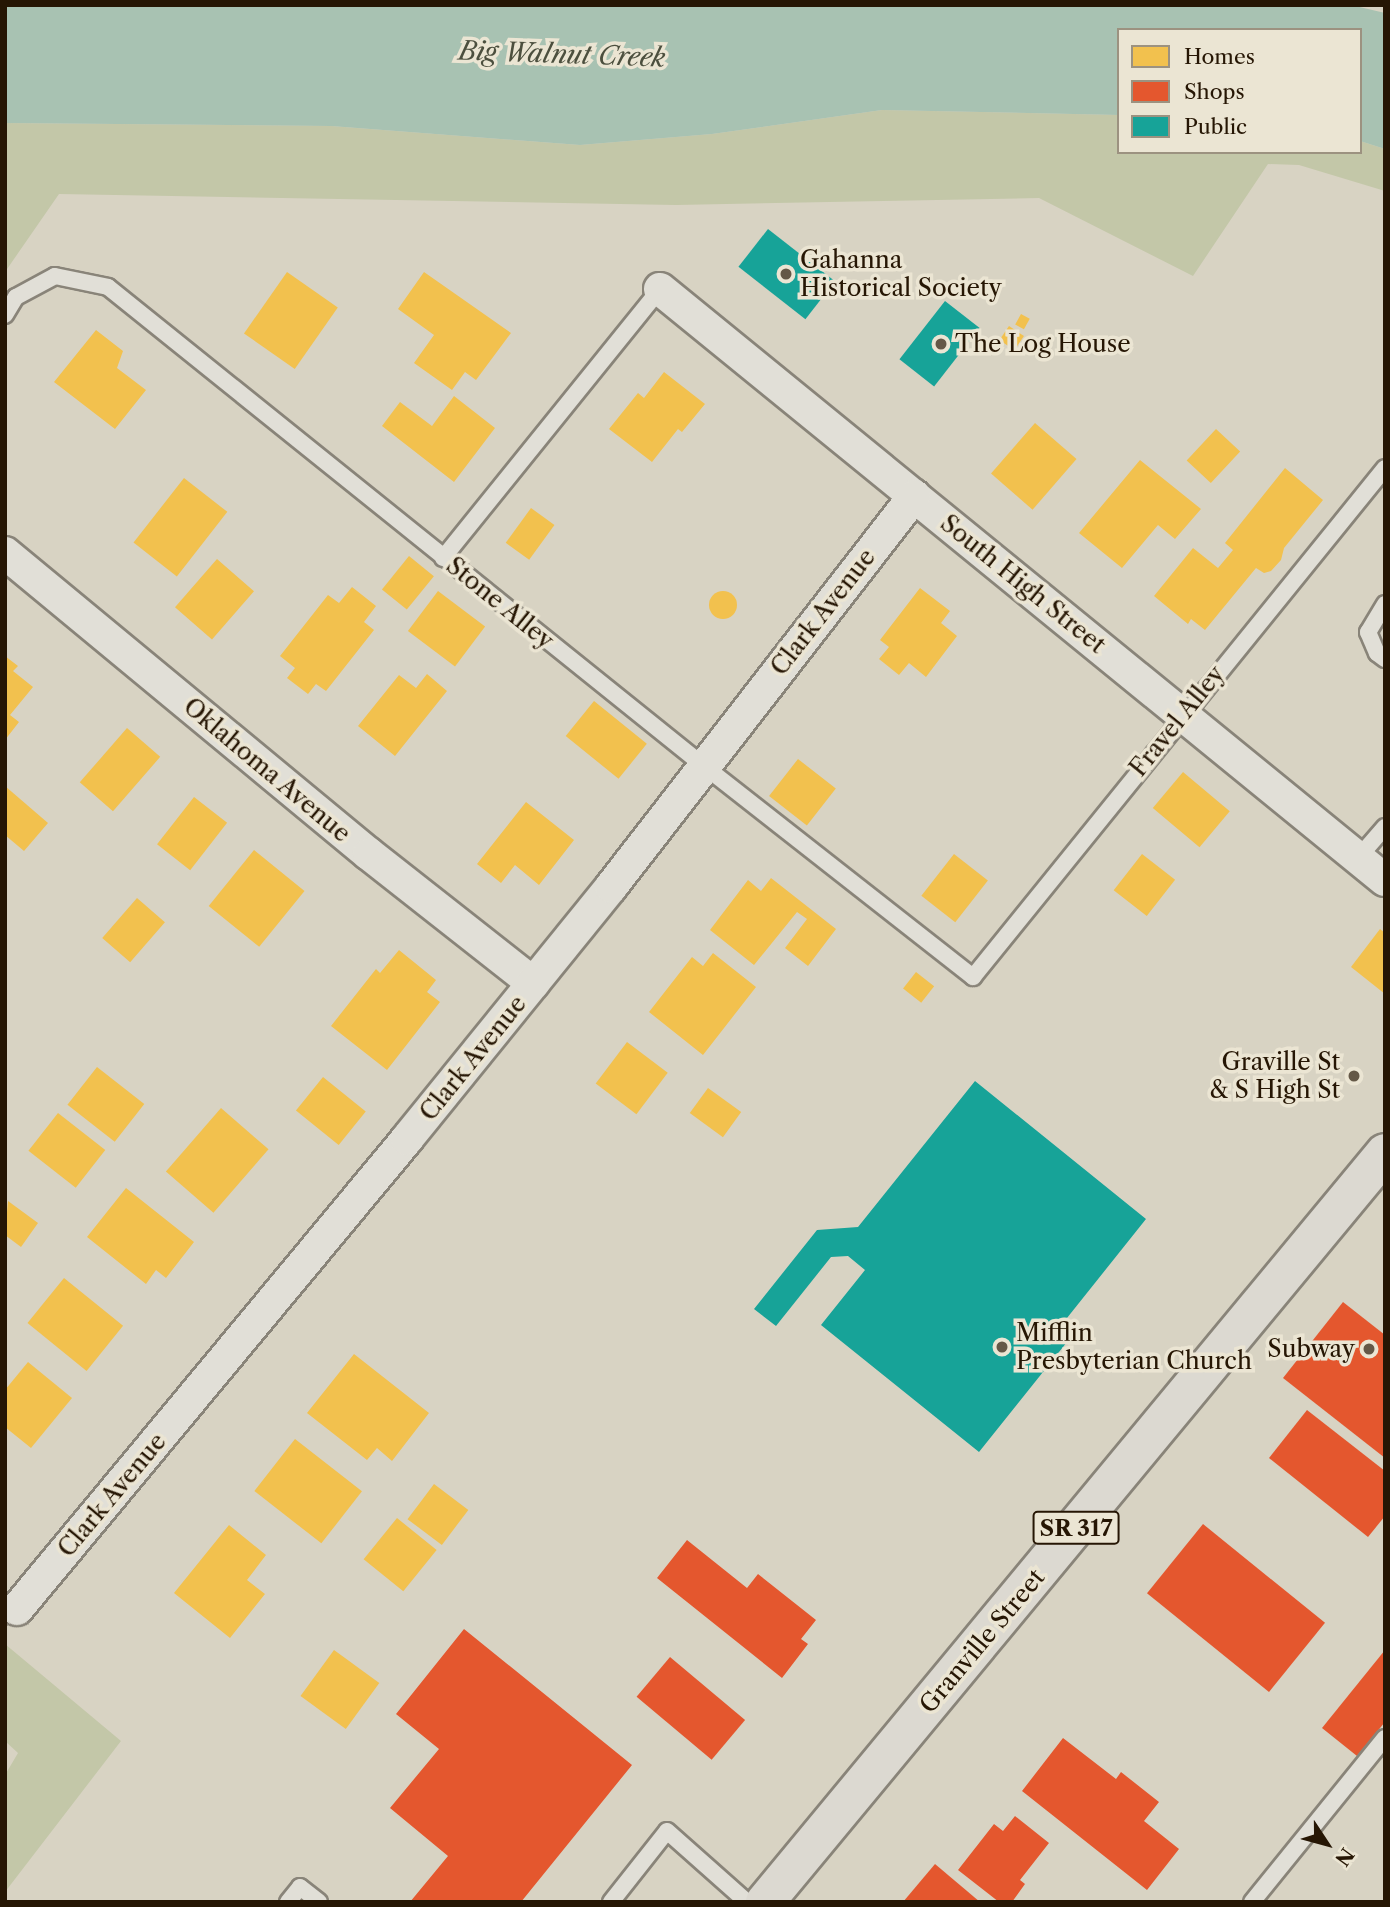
<!DOCTYPE html>
<html>
<head>
<meta charset="utf-8">
<style>
	body { margin:0 }
	#map { position:relative; width:1390px; height:1907px; overflow:hidden; background:#d8d3c3; font-family:"Libre Caslon Text",serif }
	div>[style] { position:absolute }
	.green>* { inset:0; background:#c3c7a8 }
	.water>* { inset:0; background:#a8c2b2 }
	.homes>* { inset:0; background:#f2c14e; transform-origin:0 0 }
	.round { border-radius:50% }
	.shops>* { inset:0; background:#e4572e; transform-origin:0 0 }
	.public>* { inset:0; background:#17a398; transform-origin:0 0 }
	.roads { filter:drop-shadow(2px 0 #898479) drop-shadow(-2px 0 #898479) drop-shadow(0 2px #898479) drop-shadow(0 -2px #898479) }
	.service>* { height:16px; margin:-8px; padding:0 8px; transform-origin:8px; border-radius:8px; background:#e1dfd7 }
	.minor>* { height:32px; margin:-16px; padding:0 16px; transform-origin:16px; border-radius:16px; background:#e1dfd7 }
	.primary>* { height:38px; margin:-19px; padding:0 19px; transform-origin:19px; border-radius:19px; background:#dcd9d1 }
	.dots>* { width:19px; height:19px; translate:-50% -50%; box-sizing:border-box; border:4px solid #ebe5d3; border-radius:50% }
	span { translate:-50% -50%; white-space:nowrap; text-align:center; line-height:1.15; -webkit-text-stroke:7px #ebe5d3; paint-order:stroke }
	.shield-label span { padding:2px 5px; background:#ebe5d3; border:2px solid; border-radius:5px; -webkit-text-stroke-width:0 }
	.shield-label { font-size:23px; color:#261604; font-weight:700 }
	.poi-label { font-size:24px; color:#261604 }
	.left { translate:0 -50%; text-align:left }
	.right { translate:-100% -50%; text-align:right }
	.street-label { font-size:24px; color:#261604 }
	.water-label { font-size:26px; color:#4c4f3e; font-style:italic }
	.frame { position:absolute; inset:0; border:7px solid #261604; pointer-events:none }
	.legend { position:absolute; left:1117px; top:28px; width:245px; height:126px; box-sizing:border-box; background:#ebe5d3; border:2px solid #9c9280; margin:0; padding:9px 12px; list-style:none; font-size:21px; color:#261604 }
	.legend li { display:flex; align-items:center; gap:14px; height:35px }
	.legend b { width:35px; border:2px solid #9c9280 }
	.north { position:absolute; left:1292px; top:1809px; width:70px; height:70px; -webkit-text-stroke:5px #ebe5d3; paint-order:stroke; rotate:126deg; font-size:19px; font-weight:700; line-height:28px; text-align:center; color:#261604 }
	.north::after { content:''; display:block; margin:auto; width:24px; height:32px; background:#261604; clip-path:polygon(50% 0,100% 100%,50% 72%,0 100%) }
</style>
</head>
<body>
<div id="map">
	<div class="green">
		<div style="clip-path:polygon(882px 110px,1119px 115px,1119px 152px,1360px 152px,1360px 141px,1385px 149px,1385px 191px,1299px 165px,1268px 164px,1193px 276px,1039px 198px,676px 205px,59px 194px,5px 272px,5px 123px,331px 126px,580px 145px,712px 134px)"></div>
		<div style="clip-path:polygon(5px 1644px,121px 1741px,5px 1892px,5px 1775px,18px 1753px,5px 1741px)"></div>
	</div>
	<div class="water">
		<div style="clip-path:polygon(5px 5px,1351px 5px,1385px 13px,1385px 149px,1360px 141px,1360px 30px,1119px 30px,1119px 115px,882px 110px,712px 134px,580px 145px,331px 126px,5px 123px)"></div>
	</div>
	<div class="homes">
		<div style="left:287px;top:272px;width:62px;height:75px;rotate:35deg"></div>
		<div style="clip-path:polygon(424px 272px,511px 333px,476px 380px,465px 372px,452px 390px,414px 363px,434px 335px,398px 309px)"></div>
		<div style="left:1021px;top:314px;width:10px;height:12px;rotate:29deg"></div>
		<div style="left:1009px;top:326px;width:18px;height:17px;rotate:34deg"></div>
		<div style="clip-path:polygon(96px 330px,123px 351px,117px 368px,146px 390px,115px 429px,54px 382px)"></div>
		<div style="clip-path:polygon(664px 372px,705px 404px,682px 432px,678px 429px,652px 462px,609px 429px,638px 393px,644px 398px)"></div>
		<div style="clip-path:polygon(454px 396px,495px 428px,454px 482px,382px 426px,400px 402px,432px 426px)"></div>
		<div style="left:1035px;top:423px;width:55px;height:67px;rotate:41deg"></div>
		<div style="left:1216px;top:429px;width:33px;height:43px;rotate:43deg"></div>
		<div style="clip-path:polygon(1140px 460px,1201px 509px,1175px 539px,1158px 525px,1122px 568px,1079px 533px)"></div>
		<div style="clip-path:polygon(1285px 468px,1323px 500px,1284px 548px,1281px 560px,1271px 571px,1264px 573px,1256px 568px,1205px 630px,1191px 619px,1188px 624px,1154px 596px,1193px 548px,1218px 568px,1233px 550px,1225px 543px)"></div>
		<div style="left:184px;top:478px;width:55px;height:82px;rotate:38deg"></div>
		<div style="left:531px;top:508px;width:29px;height:43px;rotate:36deg"></div>
		<div style="left:409px;top:556px;width:32px;height:43px;rotate:39deg"></div>
		<div style="left:217px;top:559px;width:49px;height:64px;rotate:41deg"></div>
		<div style="clip-path:polygon(352px 587px,376px 606px,364px 622px,374px 630px,326px 691px,316px 684px,308px 694px,287px 678px,295px 668px,280px 656px,328px 595px,339px 603px)"></div>
		<div style="clip-path:polygon(920px 588px,950px 611px,941px 623px,957px 636px,926px 677px,909px 663px,899px 675px,879px 659px,889px 647px,880px 640px)"></div>
		<div class="round" style="left:709px;top:591px;width:28px;height:28px"></div>
		<div style="left:438px;top:591px;width:59px;height:50px;rotate:37deg"></div>
		<div style="clip-path:polygon(5px 656px,18px 666px,13px 671px,33px 687px,10px 715px,19px 722px,5px 740px)"></div>
		<div style="clip-path:polygon(427px 674px,447px 691px,395px 756px,358px 726px,399px 675px,416px 688px)"></div>
		<div style="left:594px;top:701px;width:68px;height:45px;rotate:39deg"></div>
		<div style="left:127px;top:728px;width:44px;height:72px;rotate:41deg"></div>
		<div style="left:798px;top:759px;width:48px;height:47px;rotate:38deg"></div>
		<div style="left:1183px;top:772px;width:61px;height:47px;rotate:40deg"></div>
		<div style="clip-path:polygon(5px 786px,48px 823px,24px 851px,5px 835px)"></div>
		<div style="left:194px;top:797px;width:42px;height:60px;rotate:38deg"></div>
		<div style="clip-path:polygon(526px 802px,574px 840px,539px 885px,515px 865px,501px 883px,477px 864px)"></div>
		<div style="left:254px;top:850px;width:65px;height:72px;rotate:39deg"></div>
		<div style="left:954px;top:854px;width:43px;height:53px;rotate:38deg"></div>
		<div style="left:1142px;top:854px;width:42px;height:46px;rotate:38deg"></div>
		<div style="clip-path:polygon(771px 878px,836px 929px,808px 966px,785px 948px,807px 919px,797px 912px,754px 965px,710px 930px,748px 880px,761px 891px)"></div>
		<div style="left:137px;top:898px;width:37px;height:53px;rotate:41deg"></div>
		<div style="clip-path:polygon(1380px 929px,1385px 933px,1385px 994px,1351px 967px)"></div>
		<div style="clip-path:polygon(399px 950px,436px 980px,427px 992px,440px 1002px,387px 1070px,331px 1026px,376px 969px,380px 973px)"></div>
		<div style="clip-path:polygon(713px 953px,756px 987px,703px 1055px,649px 1012px,692px 957px,703px 966px)"></div>
		<div style="left:916px;top:972px;width:23px;height:21px;rotate:38deg"></div>
		<div style="left:627px;top:1042px;width:51px;height:52px;rotate:37deg"></div>
		<div style="left:97px;top:1067px;width:60px;height:48px;rotate:38deg"></div>
		<div style="left:323px;top:1077px;width:55px;height:43px;rotate:39deg"></div>
		<div style="left:708px;top:1088px;width:41px;height:31px;rotate:36deg"></div>
		<div style="left:221px;top:1108px;width:63px;height:84px;rotate:41deg"></div>
		<div style="left:58px;top:1113px;width:60px;height:48px;rotate:38deg"></div>
		<div style="clip-path:polygon(126px 1188px,194px 1242px,166px 1278px,156px 1270px,146px 1284px,87px 1237px)"></div>
		<div style="clip-path:polygon(8px 1201px,38px 1223px,21px 1247px,5px 1235px)"></div>
		<div style="left:64px;top:1278px;width:76px;height:58px;rotate:39deg"></div>
		<div style="clip-path:polygon(354px 1354px,429px 1413px,392px 1461px,377px 1448px,367px 1460px,307px 1413px)"></div>
		<div style="clip-path:polygon(28px 1362px,72px 1398px,31px 1448px,5px 1427px,5px 1390px)"></div>
		<div style="left:295px;top:1439px;width:85px;height:66px;rotate:38deg"></div>
		<div style="left:434px;top:1484px;width:43px;height:44px;rotate:37deg"></div>
		<div style="left:397px;top:1518px;width:51px;height:53px;rotate:39deg"></div>
		<div style="clip-path:polygon(229px 1525px,266px 1555px,247px 1580px,265px 1594px,230px 1638px,174px 1593px)"></div>
		<div style="left:334px;top:1650px;width:56px;height:57px;rotate:36deg"></div>
	</div>
	<div class="shops">
		<div style="clip-path:polygon(1343px 1302px,1385px 1335px,1385px 1458px,1283px 1378px)"></div>
		<div style="clip-path:polygon(1307px 1410px,1385px 1471px,1385px 1516px,1368px 1537px,1269px 1458px)"></div>
		<div style="left:1203px;top:1524px;width:157px;height:89px;rotate:39deg"></div>
		<div style="clip-path:polygon(687px 1540px,747px 1588px,758px 1574px,816px 1620px,801px 1639px,808px 1644px,782px 1678px,657px 1578px)"></div>
		<div style="clip-path:polygon(464px 1629px,632px 1765px,521px 1902px,410px 1902px,448px 1856px,390px 1808px,439px 1749px,396px 1714px)"></div>
		<div style="clip-path:polygon(1385px 1650px,1385px 1722px,1357px 1756px,1322px 1728px)"></div>
		<div style="left:670px;top:1657px;width:98px;height:52px;rotate:40deg"></div>
		<div style="clip-path:polygon(1063px 1738px,1116px 1779px,1121px 1772px,1159px 1802px,1144px 1821px,1179px 1849px,1147px 1890px,1022px 1791px)"></div>
		<div style="clip-path:polygon(1015px 1816px,1049px 1843px,1020px 1880px,1025px 1884px,1012px 1902px,999px 1902px,958px 1870px,994px 1824px,1003px 1831px)"></div>
		<div style="clip-path:polygon(935px 1864px,980px 1902px,903px 1902px)"></div>
	</div>
	<div class="public">
		<div style="left:768px;top:229px;width:85px;height:48px;rotate:38deg"></div>
		<div style="left:945px;top:301px;width:44px;height:74px;rotate:38deg"></div>
		<div style="clip-path:polygon(975px 1081px,1146px 1219px,1063px 1323px,1075px 1332px,979px 1452px,821px 1325px,865px 1270px,848px 1256px,831px 1257px,776px 1326px,754px 1309px,817px 1230px,858px 1227px)"></div>
	</div>
	<div class="roads">
		<div class="service">
			<div style="left:5px;top:315px;width:21px;rotate:-59deg"></div>
			<div style="left:16px;top:297px;width:44px;rotate:-28.3deg"></div>
			<div style="left:55px;top:276px;width:54px;rotate:11.7deg"></div>
			<div style="left:108px;top:287px;width:765px;rotate:38.79deg"></div>
			<div style="left:704px;top:766px;width:342px;rotate:38.1deg"></div>
			<div style="left:973px;top:977px;width:655px;rotate:-51.01deg"></div>
			<div style="left:443px;top:558px;width:346px;rotate:-51.1deg"></div>
			<div style="left:1385px;top:604px;width:33px;rotate:121deg"></div>
			<div style="left:1368px;top:632px;width:23px;rotate:67deg"></div>
			<div style="left:1377px;top:653px;width:10px;rotate:37deg"></div>
			<div style="left:1358px;top:858px;width:41px;rotate:-48.9deg"></div>
			<div style="left:288px;top:1902px;width:19px;rotate:-51deg"></div>
			<div style="left:300px;top:1887px;width:24px;rotate:38deg"></div>
			<div style="left:611px;top:1902px;width:90px;rotate:-51.7deg"></div>
			<div style="left:667px;top:1831px;width:107px;rotate:41.6deg"></div>
			<div style="left:1252px;top:1902px;width:211px;rotate:-51deg"></div>
		</div>
		<div class="minor">
			<div style="left:660px;top:289px;width:935px;rotate:39.19deg"></div>
			<div style="left:5px;top:553px;width:472px;rotate:39.6deg"></div>
			<div style="left:369px;top:854px;width:209px;rotate:38.2deg"></div>
			<div style="left:17px;top:1609px;width:611px;rotate:-50.31deg"></div>
			<div style="left:407px;top:1139px;width:324px;rotate:-51deg"></div>
			<div style="left:611px;top:887px;width:495px;rotate:-52.2deg"></div>
		</div>
		<div class="primary">
			<div style="left:765px;top:1902px;width:972px;rotate:-50.38deg"></div>
		</div>
	</div>
	<div class="dots">
		<div style="left:786px;top:274px;background:#645847"></div>
		<div style="left:941px;top:344px;background:#645847"></div>
		<div style="left:1354px;top:1076px;background:#645847"></div>
		<div style="left:1002px;top:1347px;background:#645847"></div>
		<div style="left:1369px;top:1349px;background:#645847"></div>
	</div>
	<div class="shield-label">
		<span style="left:1076px;top:1528px">SR 317</span>
	</div>
	<div class="poi-label">
		<span class="left" style="left:800px;top:274px">Gahanna<br>Historical Society</span>
		<span class="left" style="left:955px;top:344px">The Log House</span>
		<span class="right" style="left:1340px;top:1076px">Graville St<br>&amp; S High St</span>
		<span class="left" style="left:1016px;top:1347px">Mifflin<br>Presbyterian Church</span>
		<span class="right" style="left:1355px;top:1349px">Subway</span>
	</div>
	<div class="street-label">
		<span style="left:1023px;top:584px;rotate:39deg">South High Street</span>
		<span style="left:500px;top:603px;rotate:39deg">Stone Alley</span>
		<span style="left:823px;top:612px;rotate:-52deg">Clark Avenue</span>
		<span style="left:1177px;top:721px;rotate:-51deg">Fravel Alley</span>
		<span style="left:267px;top:770px;rotate:40deg">Oklahoma Avenue</span>
		<span style="left:473px;top:1058px;rotate:-51deg">Clark Avenue</span>
		<span style="left:112px;top:1495px;rotate:-50deg">Clark Avenue</span>
		<span style="left:982px;top:1641px;rotate:-50deg">Granville Street</span>
	</div>
	<div class="water-label">
		<span style="left:562px;top:55px;rotate:2deg">Big Walnut Creek</span>
	</div>
	<div class="frame"></div>
	<ul class="legend">
	<li><b style="height:19px;background:#f2c14e"></b>Homes</li>
	<li><b style="height:19px;background:#e4572e"></b>Shops</li>
	<li><b style="height:19px;background:#17a398"></b>Public</li>
	</ul>
	<div class="north">N</div>
</div>
</body>
</html>
